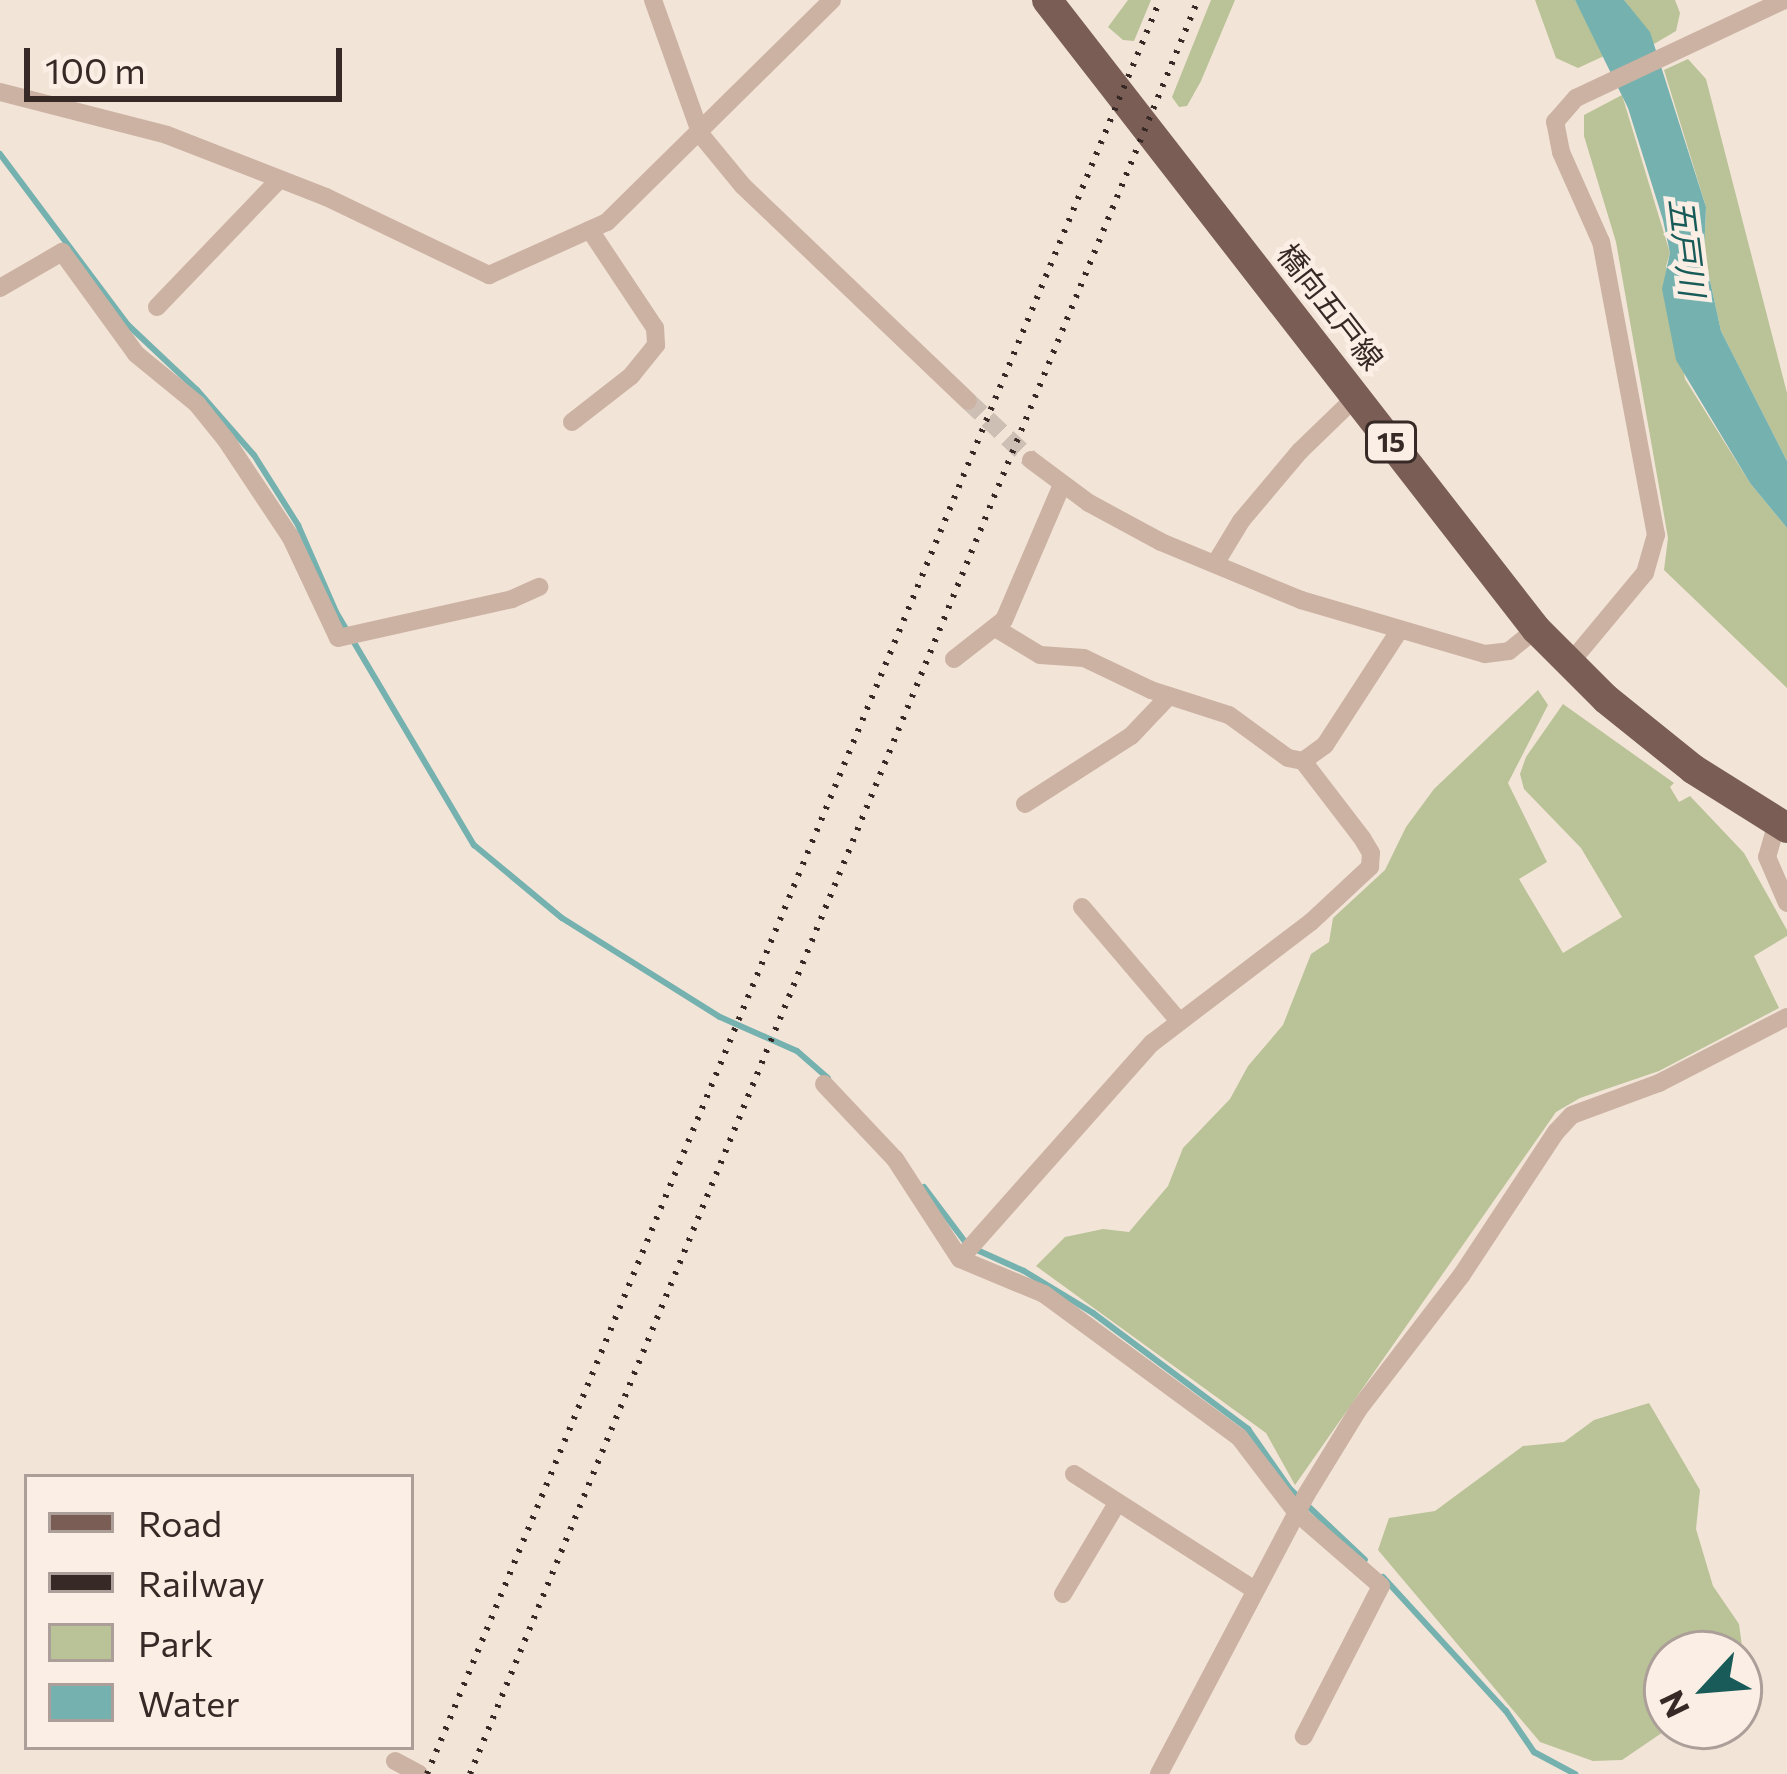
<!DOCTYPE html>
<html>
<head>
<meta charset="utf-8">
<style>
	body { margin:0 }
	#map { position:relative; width:1787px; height:1774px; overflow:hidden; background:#f3e4d8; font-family:Commissioner,"Noto Sans JP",sans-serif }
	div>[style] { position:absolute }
	.green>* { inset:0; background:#b9c397 }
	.water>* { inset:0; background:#75b2af }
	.stream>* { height:6px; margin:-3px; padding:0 3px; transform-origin:3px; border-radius:3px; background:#75b2af }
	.minor-tunnel>* { height:18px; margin-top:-9px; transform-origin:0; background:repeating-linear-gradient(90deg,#cdbfb4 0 18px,transparent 0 27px) }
	.minor>* { height:18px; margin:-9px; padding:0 9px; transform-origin:9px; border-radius:9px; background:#ccb2a3 }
	.primary>* { height:30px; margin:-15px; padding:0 15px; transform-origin:15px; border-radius:15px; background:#7a5e56 }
	.rail>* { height:6px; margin-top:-3px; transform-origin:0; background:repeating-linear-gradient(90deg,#362926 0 3px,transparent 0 12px) }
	span { translate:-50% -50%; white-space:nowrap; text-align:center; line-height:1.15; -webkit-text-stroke:9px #faeee5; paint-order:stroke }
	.shield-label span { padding:3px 9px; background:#faeee5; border:3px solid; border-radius:9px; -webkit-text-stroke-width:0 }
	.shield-label { font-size:27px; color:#362926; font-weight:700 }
	.street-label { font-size:30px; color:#362926 }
	.water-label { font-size:33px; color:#185b59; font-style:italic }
	.legend { position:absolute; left:24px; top:1474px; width:390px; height:276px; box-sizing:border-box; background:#faeee5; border:3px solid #ac9f99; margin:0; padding:15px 21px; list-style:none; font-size:36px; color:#362926 }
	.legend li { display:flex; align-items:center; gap:24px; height:60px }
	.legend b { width:60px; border:3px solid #ac9f99 }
	.north { position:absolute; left:1643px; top:1630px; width:120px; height:120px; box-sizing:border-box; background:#faeee5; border:3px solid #ac9f99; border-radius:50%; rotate:244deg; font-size:33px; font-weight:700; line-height:48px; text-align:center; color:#362926 }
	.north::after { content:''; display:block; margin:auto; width:42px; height:54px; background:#185b59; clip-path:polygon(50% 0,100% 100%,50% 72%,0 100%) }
	.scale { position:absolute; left:24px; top:48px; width:318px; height:54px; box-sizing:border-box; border:6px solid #362926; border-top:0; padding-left:15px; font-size:36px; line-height:42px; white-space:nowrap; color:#362926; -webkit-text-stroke:9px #faeee5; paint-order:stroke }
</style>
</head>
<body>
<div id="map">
	<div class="green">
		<div style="clip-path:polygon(1128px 0,1151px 0,1134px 41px,1123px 40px,1108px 27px)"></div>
		<div style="clip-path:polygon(1211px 0,1235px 0,1201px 81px,1187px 106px,1179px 107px,1172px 97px)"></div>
		<div style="clip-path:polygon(1535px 0,1575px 0,1604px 56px,1578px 68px,1556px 58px)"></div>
		<div style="clip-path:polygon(1624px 0,1675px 0,1680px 13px,1676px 31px,1654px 44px)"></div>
		<div style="clip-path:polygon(1688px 59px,1706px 79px,1787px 393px,1787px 461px,1721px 331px,1704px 253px,1706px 207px,1664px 70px)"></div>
		<div style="clip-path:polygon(1622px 95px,1670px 253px,1666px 266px,1685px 379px,1750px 483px,1787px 528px,1787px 688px,1664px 570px,1668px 538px,1616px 242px,1584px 136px,1584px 115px)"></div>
		<div style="clip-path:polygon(1538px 690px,1548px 705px,1508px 783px,1547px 862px,1519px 879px,1563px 953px,1622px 917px,1581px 848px,1524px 789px,1520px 774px,1526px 757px,1563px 704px,1674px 783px,1670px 787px,1679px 802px,1690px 796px,1744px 853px,1787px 930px,1787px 936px,1754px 956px,1779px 1008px,1659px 1071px,1580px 1098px,1556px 1112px,1295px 1485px,1266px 1433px,1036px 1266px,1065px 1237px,1103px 1229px,1129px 1232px,1168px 1186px,1183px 1148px,1230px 1099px,1248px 1066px,1283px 1025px,1311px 954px,1329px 942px,1333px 918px,1385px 870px,1406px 827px,1434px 789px)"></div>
		<div style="clip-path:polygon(1649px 1403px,1700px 1490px,1696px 1529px,1713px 1586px,1739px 1624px,1742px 1646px,1739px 1656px,1667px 1654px,1667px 1726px,1672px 1726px,1622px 1760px,1593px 1761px,1540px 1742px,1378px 1550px,1389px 1518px,1435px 1511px,1523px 1446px,1564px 1442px,1594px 1420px)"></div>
	</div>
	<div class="water">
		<div style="clip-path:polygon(1575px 0,1624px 0,1650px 32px,1706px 207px,1704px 253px,1721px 331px,1787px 461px,1787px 528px,1750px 483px,1676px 360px,1662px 289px,1670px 253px,1663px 220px,1628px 108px)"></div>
	</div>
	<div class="stream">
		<div style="left:0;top:154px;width:214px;rotate:53.2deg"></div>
		<div style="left:128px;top:325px;width:95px;rotate:43.3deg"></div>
		<div style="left:197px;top:390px;width:86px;rotate:48.8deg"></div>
		<div style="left:254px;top:455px;width:83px;rotate:57.8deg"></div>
		<div style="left:298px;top:525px;width:95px;rotate:66.4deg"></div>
		<div style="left:336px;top:612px;width:271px;rotate:59.4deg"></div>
		<div style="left:474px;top:845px;width:114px;rotate:39.7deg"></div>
		<div style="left:562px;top:918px;width:186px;rotate:32.1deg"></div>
		<div style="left:720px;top:1017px;width:84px;rotate:23.8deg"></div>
		<div style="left:797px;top:1051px;width:41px;rotate:41.1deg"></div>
		<div style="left:924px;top:1187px;width:70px;rotate:53.1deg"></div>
		<div style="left:977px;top:1250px;width:51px;rotate:24.1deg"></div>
		<div style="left:1024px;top:1271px;width:81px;rotate:31.3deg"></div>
		<div style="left:1093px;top:1313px;width:194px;rotate:36.8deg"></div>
		<div style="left:1248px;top:1429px;width:73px;rotate:55deg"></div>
		<div style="left:1290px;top:1489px;width:103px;rotate:43.4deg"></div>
		<div style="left:1383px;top:1577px;width:182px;rotate:47.5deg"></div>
		<div style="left:1506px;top:1711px;width:50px;rotate:55.7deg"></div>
		<div style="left:1534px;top:1752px;width:47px;rotate:28.2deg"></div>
	</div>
	<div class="minor-tunnel">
		<div style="left:968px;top:401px;width:86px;rotate:43.1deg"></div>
	</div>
	<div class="minor">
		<div style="left:653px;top:0;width:143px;rotate:70.4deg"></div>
		<div style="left:701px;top:135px;width:66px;rotate:50.5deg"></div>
		<div style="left:743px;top:186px;width:311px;rotate:43.7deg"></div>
		<div style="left:0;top:92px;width:172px;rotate:14.4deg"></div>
		<div style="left:167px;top:135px;width:171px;rotate:21.3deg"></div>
		<div style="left:326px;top:197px;width:181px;rotate:25.6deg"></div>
		<div style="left:489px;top:275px;width:129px;rotate:-24.2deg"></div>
		<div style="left:607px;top:222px;width:316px;rotate:-44.6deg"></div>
		<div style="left:0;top:288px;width:72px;rotate:-30.1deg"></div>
		<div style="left:62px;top:252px;width:126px;rotate:54deg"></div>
		<div style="left:136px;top:354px;width:79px;rotate:39.3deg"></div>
		<div style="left:197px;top:404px;width:46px;rotate:51.1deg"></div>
		<div style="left:226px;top:440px;width:118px;rotate:56.4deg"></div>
		<div style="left:291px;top:538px;width:110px;rotate:64.8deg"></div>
		<div style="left:338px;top:638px;width:178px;rotate:-12.6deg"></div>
		<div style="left:512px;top:599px;width:30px;rotate:-24deg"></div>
		<div style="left:157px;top:307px;width:175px;rotate:-46.2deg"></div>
		<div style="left:572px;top:422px;width:75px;rotate:-37.9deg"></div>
		<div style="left:631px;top:376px;width:40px;rotate:-51deg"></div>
		<div style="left:656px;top:345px;width:17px;rotate:-93deg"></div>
		<div style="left:655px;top:328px;width:118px;rotate:-123.6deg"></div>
		<div style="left:1031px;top:460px;width:72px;rotate:36.6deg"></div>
		<div style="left:1089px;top:503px;width:82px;rotate:28.4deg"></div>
		<div style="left:1161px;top:542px;width:152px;rotate:22.5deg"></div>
		<div style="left:1301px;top:600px;width:192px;rotate:16.4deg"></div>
		<div style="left:1485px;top:654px;width:24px;rotate:-7deg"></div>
		<div style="left:1509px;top:651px;width:35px;rotate:-39deg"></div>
		<div style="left:1215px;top:564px;width:50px;rotate:-58.8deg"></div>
		<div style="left:1241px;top:521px;width:92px;rotate:-49.9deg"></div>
		<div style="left:1300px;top:451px;width:78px;rotate:-44deg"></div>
		<div style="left:997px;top:629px;width:50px;rotate:31.2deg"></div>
		<div style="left:1040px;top:655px;width:44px;rotate:3.9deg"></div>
		<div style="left:1084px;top:658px;width:74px;rotate:25.5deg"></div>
		<div style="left:1151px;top:690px;width:82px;rotate:17.8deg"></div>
		<div style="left:1229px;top:715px;width:73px;rotate:36.1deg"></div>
		<div style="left:1288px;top:758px;width:15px;rotate:11deg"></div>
		<div style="left:1303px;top:761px;width:27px;rotate:-36deg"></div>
		<div style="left:1325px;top:745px;width:136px;rotate:-57deg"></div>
		<div style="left:954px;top:659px;width:63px;rotate:-38deg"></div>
		<div style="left:1004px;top:620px;width:147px;rotate:-66.8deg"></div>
		<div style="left:1570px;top:663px;width:117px;rotate:-50.2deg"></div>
		<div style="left:1645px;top:573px;width:40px;rotate:-74deg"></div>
		<div style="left:1656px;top:535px;width:298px;rotate:-100.6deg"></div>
		<div style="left:1601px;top:242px;width:98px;rotate:-114deg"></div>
		<div style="left:1561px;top:152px;width:31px;rotate:-101deg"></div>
		<div style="left:1555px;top:122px;width:32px;rotate:-49deg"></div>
		<div style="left:1576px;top:98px;width:230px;rotate:-25.2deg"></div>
		<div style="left:1025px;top:804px;width:126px;rotate:-32.7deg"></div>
		<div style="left:1131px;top:736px;width:55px;rotate:-46.5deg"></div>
		<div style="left:1776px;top:826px;width:32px;rotate:106deg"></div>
		<div style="left:1767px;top:857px;width:50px;rotate:66.5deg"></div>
		<div style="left:1082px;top:907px;width:150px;rotate:49.6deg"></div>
		<div style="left:824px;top:1084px;width:103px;rotate:46.6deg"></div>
		<div style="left:895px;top:1159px;width:119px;rotate:57deg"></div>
		<div style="left:960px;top:1259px;width:91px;rotate:22.6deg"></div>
		<div style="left:1044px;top:1294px;width:242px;rotate:36.3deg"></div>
		<div style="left:1239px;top:1437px;width:96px;rotate:52.7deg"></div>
		<div style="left:1297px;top:1513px;width:111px;rotate:41deg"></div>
		<div style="left:1381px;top:1586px;width:169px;rotate:117.2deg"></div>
		<div style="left:960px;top:1259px;width:289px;rotate:-48.4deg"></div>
		<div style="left:1152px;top:1043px;width:200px;rotate:-37.3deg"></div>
		<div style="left:1311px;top:922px;width:81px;rotate:-43deg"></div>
		<div style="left:1370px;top:867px;width:14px;rotate:-86deg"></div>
		<div style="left:1371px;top:853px;width:17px;rotate:-121deg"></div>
		<div style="left:1362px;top:838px;width:97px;rotate:-127.5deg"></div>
		<div style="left:1074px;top:1474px;width:215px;rotate:32.7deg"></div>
		<div style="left:1063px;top:1594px;width:104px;rotate:-59.2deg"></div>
		<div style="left:395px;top:1761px;width:27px;rotate:28deg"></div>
		<div style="left:1159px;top:1774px;width:315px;rotate:-62.2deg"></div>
		<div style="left:1306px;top:1495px;width:100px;rotate:-58.5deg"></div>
		<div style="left:1358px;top:1410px;width:169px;rotate:-52.5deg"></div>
		<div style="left:1461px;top:1276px;width:173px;rotate:-56.6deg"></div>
		<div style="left:1556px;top:1132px;width:23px;rotate:-47deg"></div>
		<div style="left:1572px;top:1115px;width:93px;rotate:-20.2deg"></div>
		<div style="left:1659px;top:1083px;width:144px;rotate:-27.3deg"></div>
	</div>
	<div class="primary">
		<div style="left:1047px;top:0;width:797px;rotate:52.14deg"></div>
		<div style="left:1536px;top:629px;width:99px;rotate:45deg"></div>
		<div style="left:1606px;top:699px;width:112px;rotate:38.8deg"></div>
		<div style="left:1693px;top:769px;width:111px;rotate:32.1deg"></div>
	</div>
	<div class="rail">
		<div style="left:427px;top:1774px;width:1919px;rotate:-67.55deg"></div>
		<div style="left:470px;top:1774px;width:1918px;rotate:-67.69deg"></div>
	</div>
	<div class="shield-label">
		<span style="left:1391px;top:442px">15</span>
	</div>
	<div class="street-label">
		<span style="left:1331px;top:306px;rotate:52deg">橋向五戸線</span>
	</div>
	<div class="water-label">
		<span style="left:1688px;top:247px;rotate:83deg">五戸川</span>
	</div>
	<ul class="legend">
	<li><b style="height:15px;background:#7a5e56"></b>Road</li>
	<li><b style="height:15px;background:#362926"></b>Railway</li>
	<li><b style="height:33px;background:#b9c397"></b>Park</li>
	<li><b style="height:33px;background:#75b2af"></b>Water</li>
	</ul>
	<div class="north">N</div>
	<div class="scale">100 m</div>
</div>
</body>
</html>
